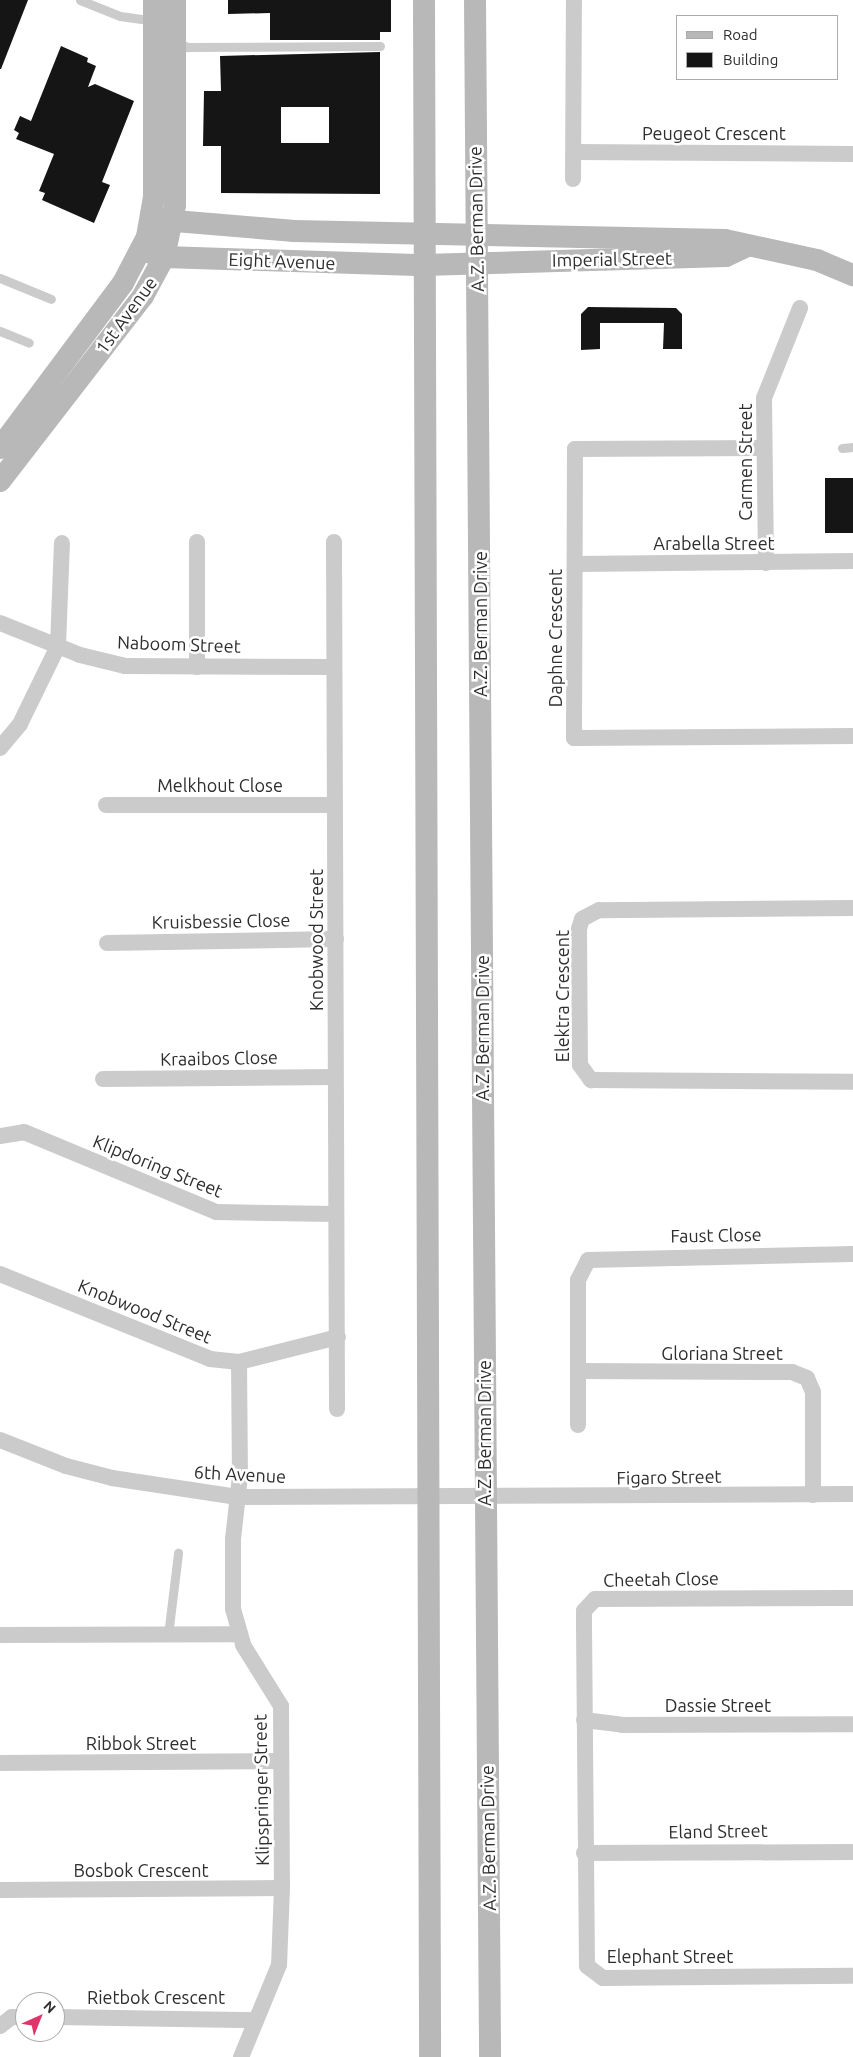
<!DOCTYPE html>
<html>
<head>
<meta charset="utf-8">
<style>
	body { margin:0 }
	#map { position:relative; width:853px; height:2057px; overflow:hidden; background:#fff; font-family:Ubuntu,sans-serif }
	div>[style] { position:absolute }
	.building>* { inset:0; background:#151515; transform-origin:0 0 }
	.lane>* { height:9px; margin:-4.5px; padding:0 4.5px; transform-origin:4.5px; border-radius:4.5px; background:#cbcbcb }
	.street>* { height:16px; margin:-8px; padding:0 8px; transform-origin:8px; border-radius:8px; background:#cbcbcb }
	.secondary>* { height:22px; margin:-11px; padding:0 11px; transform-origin:11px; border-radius:11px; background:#b8b8b8 }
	span { translate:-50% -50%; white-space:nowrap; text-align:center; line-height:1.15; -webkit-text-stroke:5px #fff; paint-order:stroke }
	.street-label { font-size:18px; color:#2e2e2e }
	.legend { position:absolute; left:676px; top:15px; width:162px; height:65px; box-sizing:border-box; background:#fff; border:1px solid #ababab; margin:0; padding:6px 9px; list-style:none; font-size:15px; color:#2e2e2e }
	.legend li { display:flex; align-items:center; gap:10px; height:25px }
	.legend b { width:25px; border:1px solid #ababab }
	.north { position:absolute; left:15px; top:1992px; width:50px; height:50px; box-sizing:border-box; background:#fff; border:1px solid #ababab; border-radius:50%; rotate:44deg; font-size:14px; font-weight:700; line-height:20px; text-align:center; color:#2e2e2e }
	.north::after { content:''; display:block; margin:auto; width:18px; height:22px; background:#e0356a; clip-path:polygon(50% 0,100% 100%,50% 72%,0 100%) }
</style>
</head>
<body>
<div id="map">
	<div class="building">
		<div style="clip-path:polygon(0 0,28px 0,1px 69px,0 69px)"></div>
		<div style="clip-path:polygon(228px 0,391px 0,391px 32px,380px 32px,380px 40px,270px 40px,270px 13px,228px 14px)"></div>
		<div style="clip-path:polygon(61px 46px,88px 58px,87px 62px,96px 66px,88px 87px,95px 84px,134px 101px,102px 182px,110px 185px,94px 223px,42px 200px,45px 193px,39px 191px,54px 154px,16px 139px,19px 133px,14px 130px,20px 116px,31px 121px)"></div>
		<div style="clip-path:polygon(evenodd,380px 52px,380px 194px,221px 193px,221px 146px,203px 146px,204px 91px,221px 91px,220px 56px,380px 52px,281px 107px,329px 107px,329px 143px,281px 143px,281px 107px)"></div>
		<div style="clip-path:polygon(588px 307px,676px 308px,682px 314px,682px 349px,663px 349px,664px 323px,600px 323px,600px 349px,581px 350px,581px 314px)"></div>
		<div style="left:853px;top:478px;width:55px;height:28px;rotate:90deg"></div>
	</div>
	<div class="lane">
		<div style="left:80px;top:0;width:43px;rotate:21.8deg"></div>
		<div style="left:120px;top:16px;width:34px;rotate:8deg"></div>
		<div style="left:176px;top:41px;width:13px;rotate:29deg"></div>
		<div style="left:187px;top:47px;width:193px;rotate:-0.3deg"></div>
		<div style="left:0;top:278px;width:55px;rotate:22.4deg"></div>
		<div style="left:0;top:331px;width:31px;rotate:22deg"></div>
		<div style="left:842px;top:448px;width:11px;rotate:-5deg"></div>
		<div style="left:168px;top:1635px;width:83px;rotate:-83deg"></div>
	</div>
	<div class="street">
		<div style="left:574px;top:152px;width:279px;rotate:0.4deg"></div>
		<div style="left:573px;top:179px;width:179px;rotate:-89.7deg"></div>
		<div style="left:764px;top:448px;width:189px;rotate:179.7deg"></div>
		<div style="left:575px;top:449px;width:289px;rotate:90.2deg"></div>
		<div style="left:574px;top:738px;width:279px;rotate:-0.4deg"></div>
		<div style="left:334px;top:542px;width:867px;rotate:89.8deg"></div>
		<div style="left:766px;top:563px;width:165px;rotate:-90.7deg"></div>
		<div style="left:764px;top:398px;width:97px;rotate:-68.2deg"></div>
		<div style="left:575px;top:564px;width:278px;rotate:-0.6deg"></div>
		<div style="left:0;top:623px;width:86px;rotate:21.8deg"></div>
		<div style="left:80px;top:655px;width:46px;rotate:13.7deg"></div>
		<div style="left:125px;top:666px;width:209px;rotate:0.3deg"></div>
		<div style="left:197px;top:667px;width:125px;rotate:-90deg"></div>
		<div style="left:0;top:748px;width:31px;rotate:-50deg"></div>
		<div style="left:20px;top:724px;width:87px;rotate:-64deg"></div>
		<div style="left:58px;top:646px;width:103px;rotate:-87.8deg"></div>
		<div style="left:106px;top:805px;width:229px"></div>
		<div style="left:853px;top:908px;width:254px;rotate:179.5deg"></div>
		<div style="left:599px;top:910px;width:19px;rotate:152deg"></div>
		<div style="left:582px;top:919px;width:10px;rotate:107deg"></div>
		<div style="left:579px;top:929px;width:136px;rotate:89.6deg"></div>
		<div style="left:580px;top:1065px;width:19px;rotate:54deg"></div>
		<div style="left:591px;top:1080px;width:262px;rotate:0.4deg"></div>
		<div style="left:107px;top:943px;width:229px;rotate:-1deg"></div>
		<div style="left:103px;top:1079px;width:232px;rotate:-0.5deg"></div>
		<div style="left:0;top:1136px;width:24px;rotate:-9deg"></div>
		<div style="left:24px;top:1132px;width:208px;rotate:22.6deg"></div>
		<div style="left:216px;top:1212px;width:120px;rotate:1deg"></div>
		<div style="left:0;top:1274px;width:227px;rotate:22deg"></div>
		<div style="left:210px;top:1359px;width:29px;rotate:6deg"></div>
		<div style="left:239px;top:1362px;width:102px;rotate:-14.2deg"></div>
		<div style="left:239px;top:1362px;width:114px;rotate:89.5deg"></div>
		<div style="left:240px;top:1476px;width:63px;rotate:96.3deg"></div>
		<div style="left:233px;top:1539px;width:70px;rotate:90deg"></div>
		<div style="left:233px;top:1609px;width:37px;rotate:74deg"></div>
		<div style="left:243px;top:1645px;width:72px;rotate:58.1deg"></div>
		<div style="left:281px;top:1706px;width:182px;rotate:89.7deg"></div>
		<div style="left:282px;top:1888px;width:77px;rotate:92.2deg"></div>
		<div style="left:279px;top:1965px;width:100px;rotate:112.4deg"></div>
		<div style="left:578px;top:1371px;width:214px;rotate:0.3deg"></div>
		<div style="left:792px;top:1372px;width:16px;rotate:22deg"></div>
		<div style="left:807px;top:1378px;width:15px;rotate:67deg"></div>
		<div style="left:813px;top:1392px;width:103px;rotate:90deg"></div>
		<div style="left:578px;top:1425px;width:145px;rotate:-90deg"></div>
		<div style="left:578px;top:1280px;width:22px;rotate:-63deg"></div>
		<div style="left:588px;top:1260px;width:265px;rotate:-1.3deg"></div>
		<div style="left:0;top:1440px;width:71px;rotate:21.5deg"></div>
		<div style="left:66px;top:1466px;width:48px;rotate:14.6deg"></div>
		<div style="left:112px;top:1478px;width:127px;rotate:8.6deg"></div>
		<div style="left:238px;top:1497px;width:615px;rotate:-0.28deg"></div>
		<div style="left:853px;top:1598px;width:258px;rotate:179.8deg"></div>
		<div style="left:595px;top:1599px;width:16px;rotate:133deg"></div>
		<div style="left:584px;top:1611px;width:14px;rotate:90deg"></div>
		<div style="left:584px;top:1625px;width:341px;rotate:89.5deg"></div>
		<div style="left:587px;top:1966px;width:20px;rotate:37deg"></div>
		<div style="left:603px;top:1978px;width:250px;rotate:-0.5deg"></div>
		<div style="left:0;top:1635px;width:240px;rotate:-0.2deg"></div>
		<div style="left:584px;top:1720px;width:38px;rotate:7deg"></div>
		<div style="left:622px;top:1725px;width:231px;rotate:-0.2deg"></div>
		<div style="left:0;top:1763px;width:281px;rotate:-0.4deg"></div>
		<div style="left:584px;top:1853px;width:269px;rotate:-0.2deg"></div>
		<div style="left:0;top:1890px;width:282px;rotate:-0.4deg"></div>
		<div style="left:55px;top:2017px;width:201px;rotate:0.9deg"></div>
		<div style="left:0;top:2026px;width:15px;rotate:-37deg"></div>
		<div style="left:12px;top:2017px;width:13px"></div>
	</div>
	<div class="secondary">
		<div style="left:424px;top:0;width:2057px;rotate:89.83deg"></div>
		<div style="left:475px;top:0;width:2057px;rotate:89.58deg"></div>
		<div style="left:151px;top:219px;width:144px;rotate:4.8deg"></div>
		<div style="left:294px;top:231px;width:431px;rotate:1.2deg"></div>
		<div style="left:725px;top:240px;width:94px;rotate:12.3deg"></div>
		<div style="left:817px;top:260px;width:39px;rotate:23deg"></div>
		<div style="left:142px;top:250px;width:23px;rotate:18deg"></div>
		<div style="left:164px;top:257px;width:260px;rotate:1.8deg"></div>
		<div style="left:424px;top:265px;width:302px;rotate:-1.7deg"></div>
		<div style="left:726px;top:256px;width:21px;rotate:-25deg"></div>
		<div style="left:0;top:448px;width:206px;rotate:-53.3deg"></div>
		<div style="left:123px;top:283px;width:52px;rotate:-62.4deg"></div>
		<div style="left:147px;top:237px;width:41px;rotate:-80.1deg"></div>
		<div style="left:154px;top:197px;width:197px;rotate:-90deg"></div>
		<div style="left:0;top:481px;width:234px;rotate:-52.3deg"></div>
		<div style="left:143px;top:296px;width:44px;rotate:-61.7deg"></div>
		<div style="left:164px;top:257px;width:53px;rotate:-78.1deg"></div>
		<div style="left:175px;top:205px;width:205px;rotate:-90deg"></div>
	</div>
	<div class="street-label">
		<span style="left:714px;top:133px">Peugeot Crescent</span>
		<span style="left:476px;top:219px;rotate:-91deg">A.Z. Berman Drive</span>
		<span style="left:612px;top:259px;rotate:-1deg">Imperial Street</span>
		<span style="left:282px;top:261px;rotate:2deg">Eight Avenue</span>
		<span style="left:126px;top:315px;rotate:-54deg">1st Avenue</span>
		<span style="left:745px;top:462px;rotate:-90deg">Carmen Street</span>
		<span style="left:714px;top:543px">Arabella Street</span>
		<span style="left:480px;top:624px;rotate:-90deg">A.Z. Berman Drive</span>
		<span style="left:555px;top:638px;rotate:-90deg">Daphne Crescent</span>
		<span style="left:179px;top:644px;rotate:2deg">Naboom Street</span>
		<span style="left:220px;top:785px">Melkhout Close</span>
		<span style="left:221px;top:921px;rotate:-1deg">Kruisbessie Close</span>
		<span style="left:316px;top:940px;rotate:-90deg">Knobwood Street</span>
		<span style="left:562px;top:996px;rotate:-90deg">Elektra Crescent</span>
		<span style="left:482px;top:1028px;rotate:-90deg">A.Z. Berman Drive</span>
		<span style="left:219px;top:1058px;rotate:-1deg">Kraaibos Close</span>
		<span style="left:158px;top:1166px;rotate:22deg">Klipdoring Street</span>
		<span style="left:716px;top:1235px;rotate:-1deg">Faust Close</span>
		<span style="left:145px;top:1311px;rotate:22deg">Knobwood Street</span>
		<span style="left:722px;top:1353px">Gloriana Street</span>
		<span style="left:484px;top:1433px;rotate:-90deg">A.Z. Berman Drive</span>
		<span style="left:240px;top:1474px;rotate:3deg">6th Avenue</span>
		<span style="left:669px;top:1477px;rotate:-1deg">Figaro Street</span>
		<span style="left:661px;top:1579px;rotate:-1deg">Cheetah Close</span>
		<span style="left:718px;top:1705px">Dassie Street</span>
		<span style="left:141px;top:1743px">Ribbok Street</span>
		<span style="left:261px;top:1790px;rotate:-91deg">Klipspringer Street</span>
		<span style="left:718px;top:1831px;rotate:-1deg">Eland Street</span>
		<span style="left:488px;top:1838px;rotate:-91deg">A.Z. Berman Drive</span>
		<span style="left:141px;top:1870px">Bosbok Crescent</span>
		<span style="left:670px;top:1956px">Elephant Street</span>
		<span style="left:156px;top:1997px">Rietbok Crescent</span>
	</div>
	<ul class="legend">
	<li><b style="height:6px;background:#b8b8b8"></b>Road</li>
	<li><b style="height:14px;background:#151515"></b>Building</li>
	</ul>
	<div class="north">N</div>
</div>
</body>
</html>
